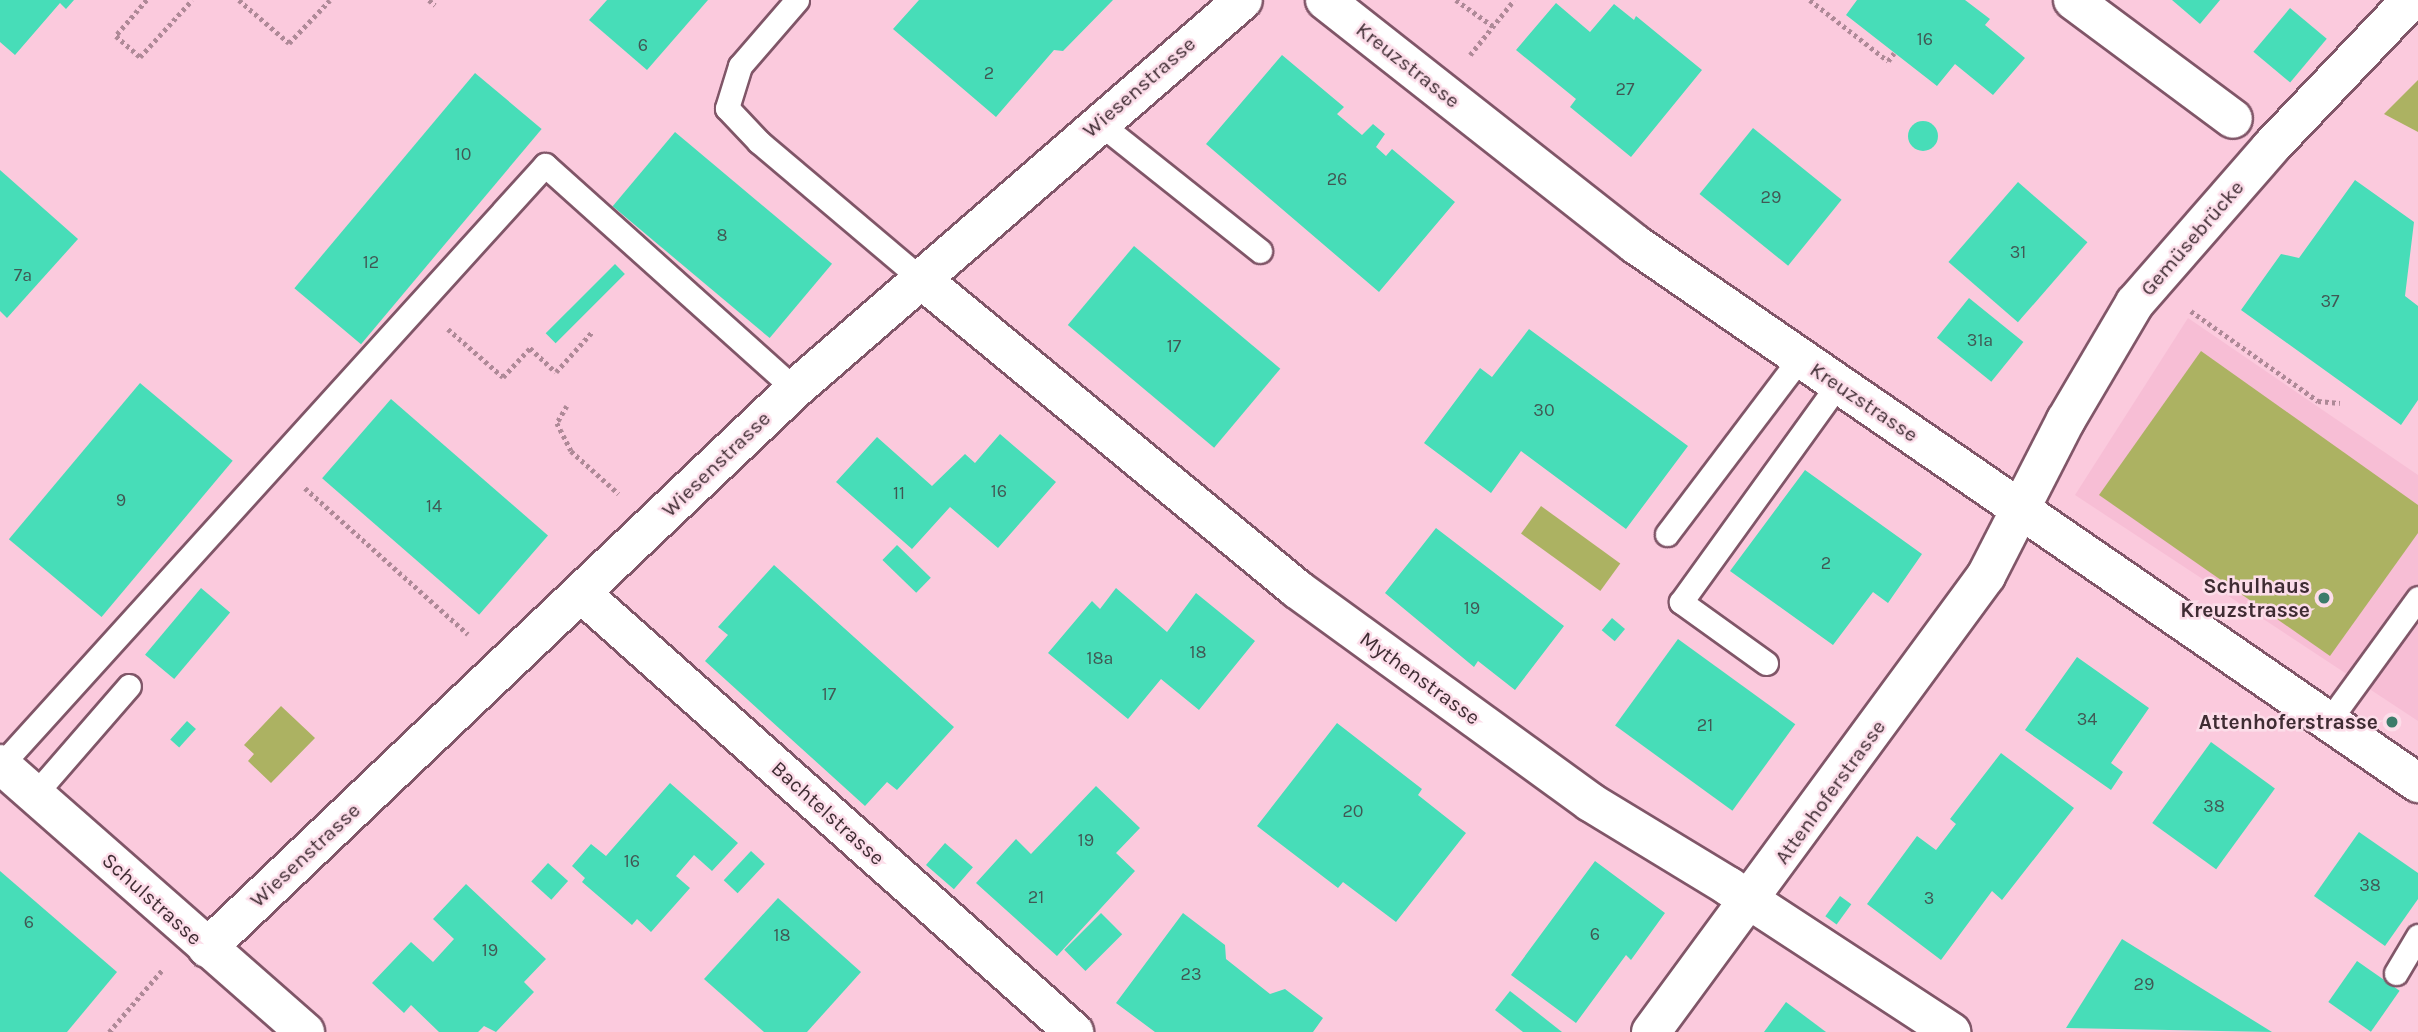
<!DOCTYPE html>
<html>
<head>
<meta charset="utf-8">
<style>
	body { margin:0 }
	#map { position:relative; width:2418px; height:1032px; overflow:hidden; background:#fbcadd; font-family:Karla,sans-serif }
	div>[style] { position:absolute }
	.built>* { inset:0; background:#f7bed5 }
	.green>* { inset:0; background:#acb262; transform-origin:0 0 }
	.building>* { inset:0; background:#47ddb8; transform-origin:0 0 }
	.round { border-radius:50% }
	.path>* { height:4.5px; margin-top:-2.25px; transform-origin:0; background:repeating-linear-gradient(90deg,#ae8997 0 3.5px,transparent 0 7px) }
	.roads { filter:drop-shadow(2px 0 #805668) drop-shadow(-2px 0 #805668) drop-shadow(0 2px #805668) drop-shadow(0 -2px #805668) }
	.service>* { height:23px; margin:-11.5px; padding:0 11.5px; transform-origin:11.5px; border-radius:11.5px; background:#fff }
	.minor>* { height:38px; margin:-19px; padding:0 19px; transform-origin:19px; border-radius:19px; background:#fff }
	.dots>* { width:19px; height:19px; translate:-50% -50%; box-sizing:border-box; border:4px solid #fcdde9; border-radius:50% }
	span { translate:-50% -50%; white-space:nowrap; text-align:center; line-height:1.15; -webkit-text-stroke:5px #fcdde9; paint-order:stroke }
	.number-label { font-size:18px; color:#415854 }
	.number-label span { -webkit-text-stroke-width:0 }
	.street-label { font-size:21px; color:#3f2c33 }
	.poi-label { font-size:21px; color:#3f2c33; font-weight:700 }
	.right { translate:-100% -50%; text-align:right }
</style>
</head>
<body>
<div id="map">
	<div class="built">
		<div style="clip-path:polygon(2188px 318px,2418px 475px,2418px 721px,2075px 495px)"></div>
	</div>
	<div class="green">
		<div style="clip-path:polygon(2418px 80px,2418px 132px,2384px 114px)"></div>
		<div style="clip-path:polygon(2201px 351px,2418px 505px,2418px 533px,2330px 656px,2099px 495px)"></div>
		<div style="left:1541px;top:506px;width:98px;height:34px;rotate:36deg"></div>
		<div style="clip-path:polygon(281px 706px,315px 738px,271px 783px,248px 761px,254px 754px,244px 745px)"></div>
	</div>
	<div class="building">
		<div style="clip-path:polygon(0 0,74px 0,66px 9px,60px 3px,15px 55px,0 42px)"></div>
		<div style="clip-path:polygon(607px 0,708px 0,647px 70px,589px 20px)"></div>
		<div style="clip-path:polygon(919px 0,1113px 0,1063px 51px,1054px 50px,996px 117px,893px 29px)"></div>
		<div style="clip-path:polygon(1857px 0,1965px 0,1990px 19px,1985px 25px,2025px 58px,1993px 95px,1955px 64px,1937px 86px,1846px 15px)"></div>
		<div style="clip-path:polygon(2172px 0,2220px 0,2200px 24px)"></div>
		<div style="clip-path:polygon(1556px 3px,1590px 32px,1614px 4px,1634px 20px,1636px 16px,1702px 70px,1631px 157px,1570px 107px,1576px 99px,1516px 50px)"></div>
		<div style="left:2290px;top:8px;width:48px;height:57px;rotate:40deg"></div>
		<div style="clip-path:polygon(1282px 55px,1344px 107px,1337px 114px,1362px 135px,1373px 124px,1385px 134px,1376px 147px,1386px 156px,1392px 149px,1455px 202px,1379px 292px,1206px 144px)"></div>
		<div style="left:475px;top:73px;width:87px;height:281px;rotate:40deg"></div>
		<div class="round" style="left:1908px;top:121px;width:30px;height:30px"></div>
		<div style="left:1753px;top:128px;width:114px;height:85px;rotate:39deg"></div>
		<div style="left:675px;top:132px;width:205px;height:97px;rotate:40deg"></div>
		<div style="clip-path:polygon(0 170px,78px 239px,7px 318px,0 311px)"></div>
		<div style="clip-path:polygon(2355px 180px,2414px 222px,2405px 296px,2418px 306px,2418px 400px,2401px 425px,2241px 310px,2281px 254px,2299px 258px)"></div>
		<div style="left:2018px;top:182px;width:92px;height:106px;rotate:41deg"></div>
		<div style="left:1134px;top:246px;width:191px;height:103px;rotate:40deg"></div>
		<div style="left:615px;top:264px;width:14px;height:98px;rotate:45deg"></div>
		<div style="left:1969px;top:298px;width:70px;height:51px;rotate:39deg"></div>
		<div style="clip-path:polygon(1529px 329px,1688px 446px,1626px 529px,1521px 451px,1491px 493px,1424px 443px,1480px 368px,1492px 377px)"></div>
		<div style="left:140px;top:383px;width:121px;height:204px;rotate:40deg"></div>
		<div style="left:391px;top:399px;width:208px;height:105px;rotate:41deg"></div>
		<div style="clip-path:polygon(1000px 434px,1056px 482px,998px 548px,950px 507px,912px 549px,836px 482px,877px 437px,932px 486px,965px 454px,975px 463px)"></div>
		<div style="clip-path:polygon(1805px 470px,1922px 554px,1888px 603px,1873px 592px,1833px 645px,1730px 571px)"></div>
		<div style="clip-path:polygon(1436px 528px,1564px 626px,1515px 690px,1478px 661px,1474px 667px,1385px 593px)"></div>
		<div style="left:897px;top:545px;width:47px;height:21px;rotate:44deg"></div>
		<div style="clip-path:polygon(774px 565px,954px 727px,897px 790px,887px 782px,865px 806px,705px 661px,728px 635px,718px 627px)"></div>
		<div style="left:201px;top:588px;width:38px;height:87px;rotate:40deg"></div>
		<div style="clip-path:polygon(1116px 588px,1167px 632px,1196px 593px,1255px 641px,1199px 710px,1161px 679px,1128px 719px,1048px 653px,1092px 601px,1100px 609px)"></div>
		<div style="left:1612px;top:618px;width:17px;height:16px;rotate:40deg"></div>
		<div style="left:1678px;top:639px;width:145px;height:107px;rotate:36deg"></div>
		<div style="clip-path:polygon(2077px 657px,2149px 708px,2111px 763px,2123px 772px,2111px 790px,2025px 730px)"></div>
		<div style="left:187px;top:721px;width:12px;height:25px;rotate:42deg"></div>
		<div style="clip-path:polygon(1337px 723px,1422px 789px,1418px 795px,1466px 833px,1396px 922px,1343px 882px,1338px 888px,1257px 826px)"></div>
		<div style="left:2211px;top:742px;width:79px;height:100px;rotate:36deg"></div>
		<div style="clip-path:polygon(2001px 753px,2074px 808px,2002px 900px,1992px 891px,1941px 960px,1867px 904px,1917px 836px,1936px 850px,1956px 824px,1950px 819px)"></div>
		<div style="clip-path:polygon(670px 783px,738px 843px,712px 871px,694px 855px,676px 876px,690px 888px,651px 932px,637px 919px,632px 925px,582px 882px,585px 878px,572px 866px,591px 844px,606px 856px)"></div>
		<div style="clip-path:polygon(1096px 786px,1140px 828px,1116px 853px,1135px 871px,1057px 956px,976px 883px,1016px 839px,1031px 854px)"></div>
		<div style="clip-path:polygon(2359px 832px,2418px 873px,2418px 899px,2385px 946px,2314px 896px)"></div>
		<div style="left:945px;top:843px;width:37px;height:29px;rotate:41deg"></div>
		<div style="left:751px;top:851px;width:19px;height:40px;rotate:43deg"></div>
		<div style="clip-path:polygon(1595px 861px,1665px 913px,1631px 960px,1626px 955px,1576px 1023px,1511px 975px)"></div>
		<div style="left:548px;top:863px;width:27px;height:25px;rotate:42deg"></div>
		<div style="clip-path:polygon(0 871px,117px 972px,67px 1032px,0 1032px)"></div>
		<div style="clip-path:polygon(466px 884px,546px 959px,524px 982px,534px 992px,496px 1032px,484px 1026px,478px 1032px,439px 1032px,411px 1005px,404px 1013px,372px 983px,411px 942px,433px 962px,454px 939px,433px 919px)"></div>
		<div style="left:1840px;top:896px;width:14px;height:25px;rotate:36deg"></div>
		<div style="clip-path:polygon(778px 898px,861px 972px,807px 1032px,764px 1032px,704px 979px)"></div>
		<div style="left:1101px;top:913px;width:30px;height:52px;rotate:45deg"></div>
		<div style="clip-path:polygon(1183px 913px,1225px 945px,1226px 959px,1270px 994px,1285px 989px,1323px 1018px,1313px 1032px,1155px 1032px,1116px 1003px)"></div>
		<div style="clip-path:polygon(2122px 939px,2272px 1032px,2066px 1028px)"></div>
		<div style="left:2357px;top:961px;width:52px;height:50px;rotate:35deg"></div>
		<div style="clip-path:polygon(1510px 991px,1562px 1032px,1523px 1032px,1495px 1010px)"></div>
		<div style="clip-path:polygon(1786px 1002px,1826px 1032px,1764px 1032px)"></div>
	</div>
	<div class="path">
		<div style="left:147px;top:0;width:48px;rotate:130.7deg"></div>
		<div style="left:116px;top:36px;width:32px;rotate:41deg"></div>
		<div style="left:140px;top:57px;width:77px;rotate:-47.6deg"></div>
		<div style="left:239px;top:0;width:66px;rotate:40.7deg"></div>
		<div style="left:289px;top:43px;width:59px;rotate:-46.4deg"></div>
		<div style="left:429px;top:0;width:8px;rotate:40deg"></div>
		<div style="left:1456px;top:0;width:45px;rotate:35.1deg"></div>
		<div style="left:1810px;top:0;width:99px;rotate:38deg"></div>
		<div style="left:1888px;top:61px;width:10px;rotate:-53deg"></div>
		<div style="left:1470px;top:55px;width:70px;rotate:-51.3deg"></div>
		<div style="left:2191px;top:311px;width:156px;rotate:35.3deg"></div>
		<div style="left:2318px;top:401px;width:22px;rotate:5deg"></div>
		<div style="left:448px;top:329px;width:73px;rotate:41.1deg"></div>
		<div style="left:503px;top:377px;width:40px;rotate:-47deg"></div>
		<div style="left:530px;top:348px;width:35px;rotate:43deg"></div>
		<div style="left:556px;top:372px;width:54px;rotate:-48deg"></div>
		<div style="left:567px;top:406px;width:20px;rotate:120deg"></div>
		<div style="left:557px;top:423px;width:31px;rotate:63deg"></div>
		<div style="left:571px;top:451px;width:64px;rotate:41.9deg"></div>
		<div style="left:305px;top:488px;width:219px;rotate:41.9deg"></div>
		<div style="left:109px;top:1032px;width:83px;rotate:-49.4deg"></div>
	</div>
	<div class="roads">
		<div class="service">
			<div style="left:797px;top:0;width:87px;rotate:130.8deg"></div>
			<div style="left:740px;top:66px;width:44px;rotate:107.2deg"></div>
			<div style="left:727px;top:108px;width:47px;rotate:46.7deg"></div>
			<div style="left:759px;top:142px;width:212px;rotate:40.2deg"></div>
			<div style="left:1098px;top:122px;width:207px;rotate:38.5deg"></div>
			<div style="left:1667px;top:534px;width:221px;rotate:-52.9deg"></div>
			<div style="left:1766px;top:663px;width:105px;rotate:-144.3deg"></div>
			<div style="left:1681px;top:602px;width:269px;rotate:-54.2deg"></div>
			<div style="left:2328px;top:722px;width:153px;rotate:-54deg"></div>
			<div style="left:1px;top:765px;width:810px;rotate:-47.8deg"></div>
			<div style="left:545px;top:165px;width:336px;rotate:41.9deg"></div>
			<div style="left:35px;top:794px;width:143px;rotate:-49deg"></div>
			<div style="left:2396px;top:973px;width:43px;rotate:-59.3deg"></div>
		</div>
		<div class="minor">
			<div style="left:1325px;top:0;width:395px;rotate:38.2deg"></div>
			<div style="left:1635px;top:244px;width:951px;rotate:34.54deg"></div>
			<div style="left:2073px;top:0;width:199px;rotate:36.6deg"></div>
			<div style="left:921px;top:279px;width:487px;rotate:39.5deg"></div>
			<div style="left:1297px;top:589px;width:362px;rotate:36deg"></div>
			<div style="left:1590px;top:802px;width:162px;rotate:31.3deg"></div>
			<div style="left:1728px;top:886px;width:267px;rotate:33.2deg"></div>
			<div style="left:582px;top:594px;width:659px;rotate:41.68deg"></div>
			<div style="left:0;top:764px;width:406px;rotate:41.3deg"></div>
			<div style="left:207px;top:948px;width:811px;rotate:-43.55deg"></div>
			<div style="left:795px;top:389px;width:593px;rotate:-40.97deg"></div>
			<div style="left:1651px;top:1032px;width:566px;rotate:-53.7deg"></div>
			<div style="left:1986px;top:576px;width:175px;rotate:-62.9deg"></div>
			<div style="left:2066px;top:420px;width:136px;rotate:-59.5deg"></div>
			<div style="left:2135px;top:303px;width:206px;rotate:-48.9deg"></div>
			<div style="left:2270px;top:148px;width:204px;rotate:-46.4deg"></div>
		</div>
	</div>
	<div class="dots">
		<div style="left:2324px;top:598px;background:#3c7c6a"></div>
		<div style="left:2392px;top:722px;background:#3c7c6a"></div>
	</div>
	<div class="number-label">
		<span style="left:1925px;top:39px">16</span>
		<span style="left:643px;top:45px">6</span>
		<span style="left:989px;top:73px">2</span>
		<span style="left:1625px;top:89px">27</span>
		<span style="left:463px;top:154px">10</span>
		<span style="left:1337px;top:179px">26</span>
		<span style="left:1771px;top:197px">29</span>
		<span style="left:722px;top:235px">8</span>
		<span style="left:2018px;top:252px">31</span>
		<span style="left:371px;top:262px">12</span>
		<span style="left:23px;top:275px">7a</span>
		<span style="left:2330px;top:301px">37</span>
		<span style="left:1980px;top:340px">31a</span>
		<span style="left:1174px;top:346px">17</span>
		<span style="left:1544px;top:410px">30</span>
		<span style="left:999px;top:491px">16</span>
		<span style="left:899px;top:493px">11</span>
		<span style="left:121px;top:500px">9</span>
		<span style="left:434px;top:506px">14</span>
		<span style="left:1826px;top:563px">2</span>
		<span style="left:1472px;top:608px">19</span>
		<span style="left:1198px;top:652px">18</span>
		<span style="left:1100px;top:658px">18a</span>
		<span style="left:829px;top:694px">17</span>
		<span style="left:2087px;top:719px">34</span>
		<span style="left:1705px;top:725px">21</span>
		<span style="left:2214px;top:806px">38</span>
		<span style="left:1353px;top:811px">20</span>
		<span style="left:1086px;top:840px">19</span>
		<span style="left:632px;top:861px">16</span>
		<span style="left:2370px;top:885px">38</span>
		<span style="left:1036px;top:897px">21</span>
		<span style="left:1929px;top:898px">3</span>
		<span style="left:29px;top:922px">6</span>
		<span style="left:1595px;top:934px">6</span>
		<span style="left:782px;top:935px">18</span>
		<span style="left:490px;top:950px">19</span>
		<span style="left:1191px;top:974px">23</span>
		<span style="left:2144px;top:984px">29</span>
	</div>
	<div class="street-label">
		<span style="left:1408px;top:65px;rotate:38deg">Kreuzstrasse</span>
		<span style="left:1139px;top:87px;rotate:-41deg">Wiesenstrasse</span>
		<span style="left:2192px;top:238px;rotate:-49deg">Gemüsebrücke</span>
		<span style="left:1864px;top:402px;rotate:34deg">Kreuzstrasse</span>
		<span style="left:716px;top:464px;rotate:-44deg">Wiesenstrasse</span>
		<span style="left:1420px;top:678px;rotate:36deg">Mythenstrasse</span>
		<span style="left:1830px;top:792px;rotate:-54deg">Attenhoferstrasse</span>
		<span style="left:828px;top:813px;rotate:42deg">Bachtelstrasse</span>
		<span style="left:305px;top:855px;rotate:-43deg">Wiesenstrasse</span>
		<span style="left:152px;top:899px;rotate:42deg">Schulstrasse</span>
	</div>
	<div class="poi-label">
		<span class="right" style="left:2310px;top:598px">Schulhaus<br>Kreuzstrasse</span>
		<span class="right" style="left:2378px;top:722px">Attenhoferstrasse</span>
	</div>
</div>
</body>
</html>
